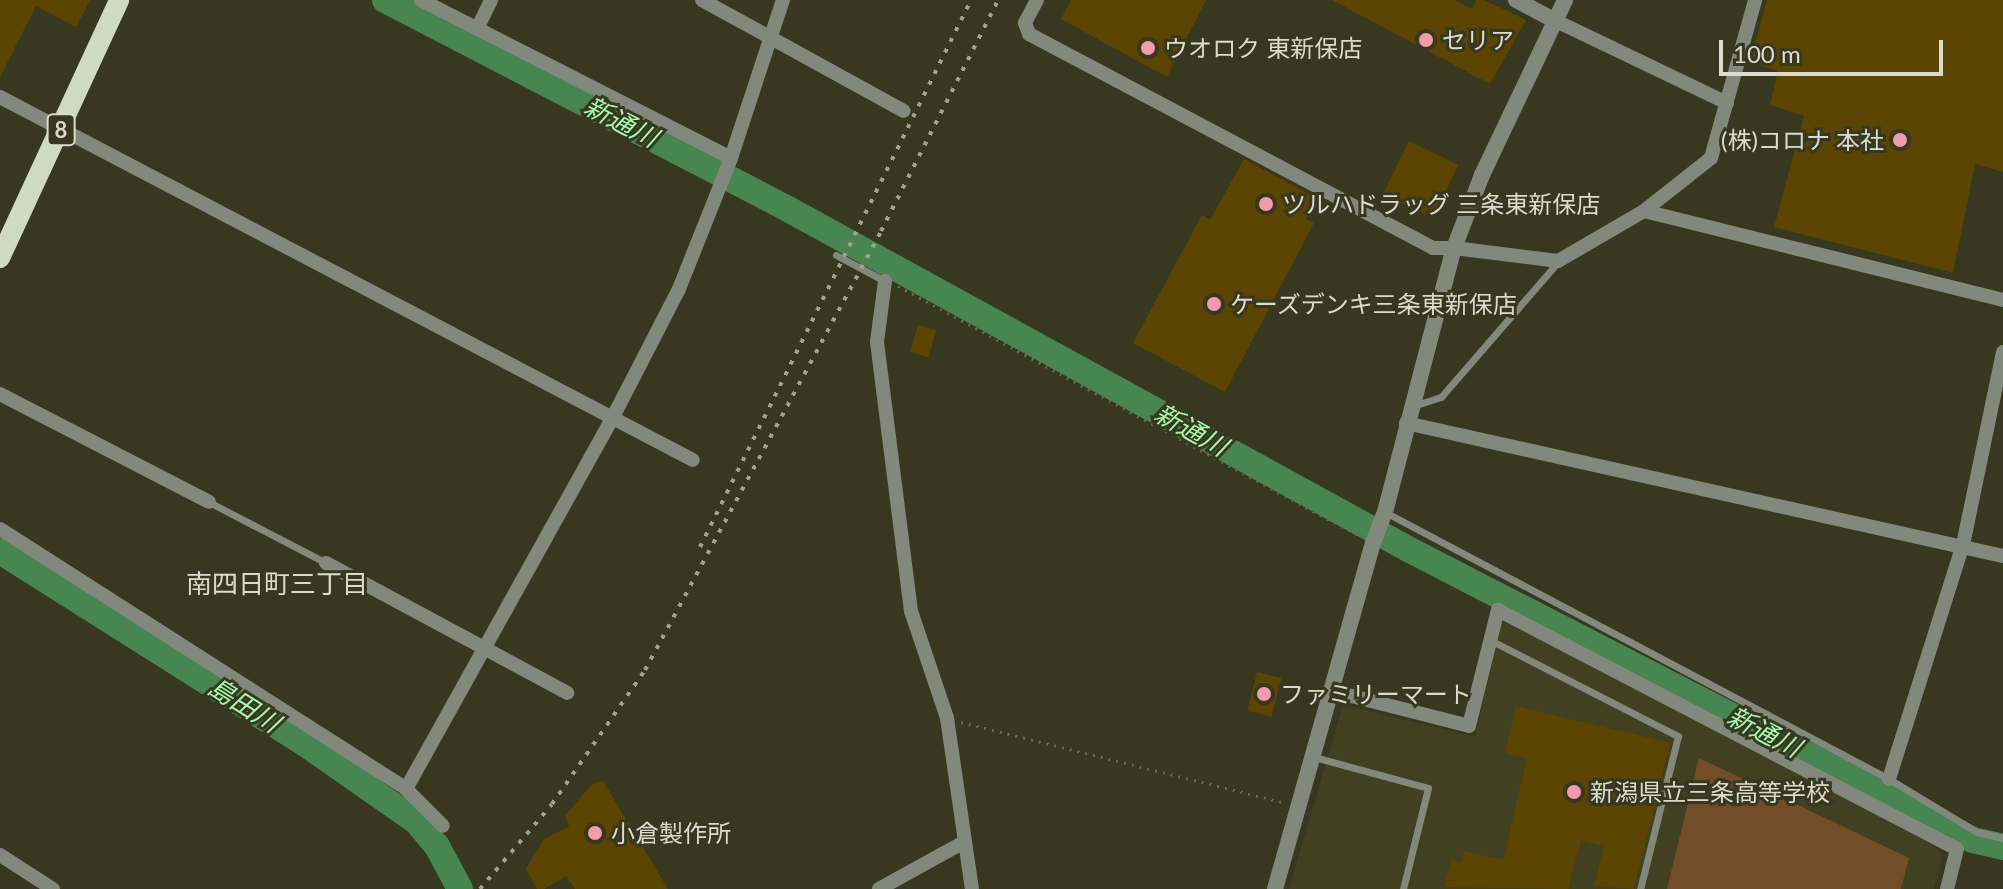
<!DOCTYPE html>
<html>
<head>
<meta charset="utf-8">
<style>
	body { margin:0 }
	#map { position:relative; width:2003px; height:889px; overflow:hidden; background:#383720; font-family:Lato,"Noto Sans JP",sans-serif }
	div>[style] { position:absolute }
	.built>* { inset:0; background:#414021 }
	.green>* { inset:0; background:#714e28 }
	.river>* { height:26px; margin:-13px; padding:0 13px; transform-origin:13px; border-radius:13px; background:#478551 }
	.building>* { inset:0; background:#5c4500; transform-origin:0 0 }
	.path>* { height:3px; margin-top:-1.5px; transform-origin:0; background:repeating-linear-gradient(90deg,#696854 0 2px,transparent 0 8px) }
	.service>* { height:7px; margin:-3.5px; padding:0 3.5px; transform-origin:3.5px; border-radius:3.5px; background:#83887d }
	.minor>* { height:14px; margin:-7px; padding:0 7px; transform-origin:7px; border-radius:7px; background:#83887d }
	.tertiary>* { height:16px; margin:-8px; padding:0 8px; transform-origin:8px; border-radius:8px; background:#83887d }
	.primary>* { height:20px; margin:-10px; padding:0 10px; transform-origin:10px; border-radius:10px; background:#cfdac3 }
	.rail>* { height:4px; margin-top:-2px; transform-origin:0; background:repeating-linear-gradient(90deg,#a2a291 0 4px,transparent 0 12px) }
	.dots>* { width:22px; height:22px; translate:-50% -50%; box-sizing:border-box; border:4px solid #383720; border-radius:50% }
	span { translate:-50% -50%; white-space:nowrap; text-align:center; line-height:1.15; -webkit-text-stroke:6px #383720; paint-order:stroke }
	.shield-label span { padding:2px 6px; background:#383720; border:2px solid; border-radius:6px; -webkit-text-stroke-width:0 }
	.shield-label { font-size:22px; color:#dbdbcd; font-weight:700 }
	.poi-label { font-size:24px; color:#dbdbcd }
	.left { translate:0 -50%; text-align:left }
	.right { translate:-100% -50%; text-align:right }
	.water-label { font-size:26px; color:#a3faaf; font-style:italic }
	.neighbourhood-label { font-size:26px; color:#dbdbcd }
	.scale { position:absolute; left:1719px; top:40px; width:224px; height:36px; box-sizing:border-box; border:4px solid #dbdbcd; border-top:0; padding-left:10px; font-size:24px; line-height:28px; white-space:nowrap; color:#dbdbcd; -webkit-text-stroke:6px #383720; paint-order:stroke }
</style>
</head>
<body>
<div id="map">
	<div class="built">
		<div style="clip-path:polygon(1508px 622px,1935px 846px,1942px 856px,1934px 889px,1289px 889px,1343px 705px,1475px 737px,1501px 627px)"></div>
	</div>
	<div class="green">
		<div style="clip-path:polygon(1699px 758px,1909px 858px,1901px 889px,1667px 889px)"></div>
	</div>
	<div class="river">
		<div style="left:385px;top:0;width:454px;rotate:27.4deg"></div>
		<div style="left:788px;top:209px;width:707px;rotate:28.74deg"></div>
		<div style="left:1408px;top:549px;width:636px;rotate:27.25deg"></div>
		<div style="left:1973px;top:840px;width:31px;rotate:13deg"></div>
		<div style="left:0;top:551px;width:360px;rotate:32.3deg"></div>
		<div style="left:304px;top:743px;width:136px;rotate:34.9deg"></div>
		<div style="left:416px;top:821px;width:33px;rotate:50deg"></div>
		<div style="left:437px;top:846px;width:49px;rotate:61.9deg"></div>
	</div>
	<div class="building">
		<div style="clip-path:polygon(0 0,90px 0,76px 27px,36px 6px,0 77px)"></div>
		<div style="clip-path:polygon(1071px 0,1206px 0,1167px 77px,1061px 19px)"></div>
		<div style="clip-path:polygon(1332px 0,1454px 0,1472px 9px,1476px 0,1484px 0,1526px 20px,1490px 84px)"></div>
		<div style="clip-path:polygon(1767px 0,2003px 0,2003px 172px,1975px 164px,1953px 273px,1774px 227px,1804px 116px,1770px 105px,1778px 71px,1750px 62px)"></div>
		<div style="left:1409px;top:141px;width:55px;height:59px;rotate:26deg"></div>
		<div style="clip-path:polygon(1244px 159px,1316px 198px,1306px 219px,1314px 223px,1225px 392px,1133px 343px,1202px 215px,1210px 220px)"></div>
		<div style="left:918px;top:325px;width:19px;height:28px;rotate:16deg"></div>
		<div style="left:1257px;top:672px;width:25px;height:40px;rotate:14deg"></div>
		<div style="clip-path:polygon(1516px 706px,1670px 743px,1634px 889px,1594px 886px,1604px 846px,1581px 840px,1568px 889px,1444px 887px,1451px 860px,1462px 862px,1464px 851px,1503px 860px,1527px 758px,1505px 753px)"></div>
		<div style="clip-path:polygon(603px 781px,668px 889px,575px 889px,566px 876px,544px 889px,537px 889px,526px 869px,543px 840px,569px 826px,565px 816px,592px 784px)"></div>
	</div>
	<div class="path">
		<div style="left:898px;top:286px;width:524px;rotate:28.47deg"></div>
		<div style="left:961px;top:722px;width:332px;rotate:14deg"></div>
	</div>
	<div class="service">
		<div style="left:836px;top:255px;width:55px;rotate:28deg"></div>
		<div style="left:1416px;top:405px;width:26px;rotate:-18deg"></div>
		<div style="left:1441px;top:397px;width:177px;rotate:-49.1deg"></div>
		<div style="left:209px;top:502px;width:132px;rotate:27.5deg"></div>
		<div style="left:1385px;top:512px;width:570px;rotate:27.91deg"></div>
		<div style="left:1889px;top:779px;width:103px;rotate:31.1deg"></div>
		<div style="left:1977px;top:832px;width:27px;rotate:13deg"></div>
		<div style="left:1490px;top:640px;width:211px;rotate:27.1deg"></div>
		<div style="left:1678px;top:736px;width:158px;rotate:103.9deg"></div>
		<div style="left:1314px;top:757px;width:118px;rotate:15.2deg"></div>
		<div style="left:1428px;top:788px;width:104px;rotate:103.9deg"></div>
	</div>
	<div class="minor">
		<div style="left:421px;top:0;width:348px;rotate:27deg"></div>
		<div style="left:702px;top:0;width:230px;rotate:28.8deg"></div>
		<div style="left:1037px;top:0;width:26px;rotate:118deg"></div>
		<div style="left:1025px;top:23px;width:12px;rotate:70deg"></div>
		<div style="left:1029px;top:34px;width:457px;rotate:27.9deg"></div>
		<div style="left:1433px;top:248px;width:21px"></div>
		<div style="left:1454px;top:248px;width:105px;rotate:7.1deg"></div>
		<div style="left:1558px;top:261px;width:99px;rotate:-30.2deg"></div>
		<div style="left:1644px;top:211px;width:85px;rotate:-38.3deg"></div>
		<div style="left:1711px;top:158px;width:164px;rotate:-74.4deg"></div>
		<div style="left:1554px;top:20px;width:192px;rotate:25.6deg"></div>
		<div style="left:477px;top:29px;width:32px;rotate:-64deg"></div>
		<div style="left:0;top:97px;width:782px;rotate:27.65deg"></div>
		<div style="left:1644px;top:211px;width:370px;rotate:13.9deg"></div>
		<div style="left:885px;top:281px;width:62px;rotate:97.5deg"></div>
		<div style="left:877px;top:342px;width:271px;rotate:82.8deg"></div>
		<div style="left:911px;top:611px;width:113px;rotate:71.4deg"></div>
		<div style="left:947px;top:718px;width:173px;rotate:81.7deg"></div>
		<div style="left:0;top:394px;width:235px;rotate:27.3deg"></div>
		<div style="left:1406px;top:423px;width:612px;rotate:12.56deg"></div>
		<div style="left:0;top:529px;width:482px;rotate:32.6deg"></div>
		<div style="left:406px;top:789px;width:52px;rotate:45deg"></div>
		<div style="left:326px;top:563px;width:274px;rotate:28.3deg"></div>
		<div style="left:1332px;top:691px;width:141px;rotate:14.3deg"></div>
		<div style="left:1469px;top:726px;width:120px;rotate:-76deg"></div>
		<div style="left:1498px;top:610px;width:517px;rotate:27.51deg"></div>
		<div style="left:1957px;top:849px;width:41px;rotate:104deg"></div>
		<div style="left:1889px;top:779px;width:245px;rotate:-72.5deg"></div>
		<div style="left:1963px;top:545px;width:197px;rotate:-78.3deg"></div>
		<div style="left:406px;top:789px;width:426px;rotate:-60.9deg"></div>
		<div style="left:613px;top:417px;width:144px;rotate:-62.7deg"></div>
		<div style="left:679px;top:289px;width:141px;rotate:-68.3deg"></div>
		<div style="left:731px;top:158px;width:166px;rotate:-71.8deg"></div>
		<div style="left:0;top:855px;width:63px;rotate:32.7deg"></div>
		<div style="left:879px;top:889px;width:97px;rotate:-28.9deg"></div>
	</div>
	<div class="tertiary">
		<div style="left:1516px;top:0;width:43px;rotate:27.8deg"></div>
		<div style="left:1275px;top:889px;width:360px;rotate:-74.2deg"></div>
		<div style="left:1373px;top:543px;width:33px;rotate:-69deg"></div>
		<div style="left:1385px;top:512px;width:273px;rotate:-75.4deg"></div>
		<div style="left:1454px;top:248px;width:78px;rotate:-69deg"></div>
		<div style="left:1482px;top:175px;width:194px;rotate:-64.6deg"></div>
	</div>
	<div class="primary">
		<div style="left:0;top:258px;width:284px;rotate:-65.2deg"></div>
	</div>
	<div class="rail">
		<div style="left:700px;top:547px;width:610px;rotate:-63.64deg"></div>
		<div style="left:480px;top:889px;width:111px;rotate:-49.7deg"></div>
		<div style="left:552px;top:804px;width:163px;rotate:-55.2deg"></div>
		<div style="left:645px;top:670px;width:498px;rotate:-61.7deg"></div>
		<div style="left:881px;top:231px;width:259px;rotate:-63.1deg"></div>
	</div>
	<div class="dots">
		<div style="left:1426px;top:40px;background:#f39aab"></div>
		<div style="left:1148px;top:48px;background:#f39aab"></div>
		<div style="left:1900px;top:140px;background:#f39aab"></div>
		<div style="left:1266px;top:204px;background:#f39aab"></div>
		<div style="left:1214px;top:304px;background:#f39aab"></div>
		<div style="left:1264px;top:694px;background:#f39aab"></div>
		<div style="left:1574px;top:792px;background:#f39aab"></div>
		<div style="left:595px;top:833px;background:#f39aab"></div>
	</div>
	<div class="shield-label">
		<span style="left:61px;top:130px">8</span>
	</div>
	<div class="poi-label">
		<span class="left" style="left:1442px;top:40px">セリア</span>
		<span class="left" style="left:1164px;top:48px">ウオロク 東新保店</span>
		<span class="right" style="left:1884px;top:140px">(株)コロナ 本社</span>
		<span class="left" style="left:1282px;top:204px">ツルハドラッグ 三条東新保店</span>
		<span class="left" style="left:1230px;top:304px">ケーズデンキ三条東新保店</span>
		<span class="left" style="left:1280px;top:694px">ファミリーマート</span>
		<span class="left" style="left:1590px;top:792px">新潟県立三条高等学校</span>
		<span class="left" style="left:611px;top:833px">小倉製作所</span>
	</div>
	<div class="water-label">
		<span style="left:621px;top:122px;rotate:27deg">新通川</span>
		<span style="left:1191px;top:430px;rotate:29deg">新通川</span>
		<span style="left:244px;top:705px;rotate:32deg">島田川</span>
		<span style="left:1764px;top:732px;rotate:27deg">新通川</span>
	</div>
	<div class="neighbourhood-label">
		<span style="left:277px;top:584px">南四日町三丁目</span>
	</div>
	<div class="scale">100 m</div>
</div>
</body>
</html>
